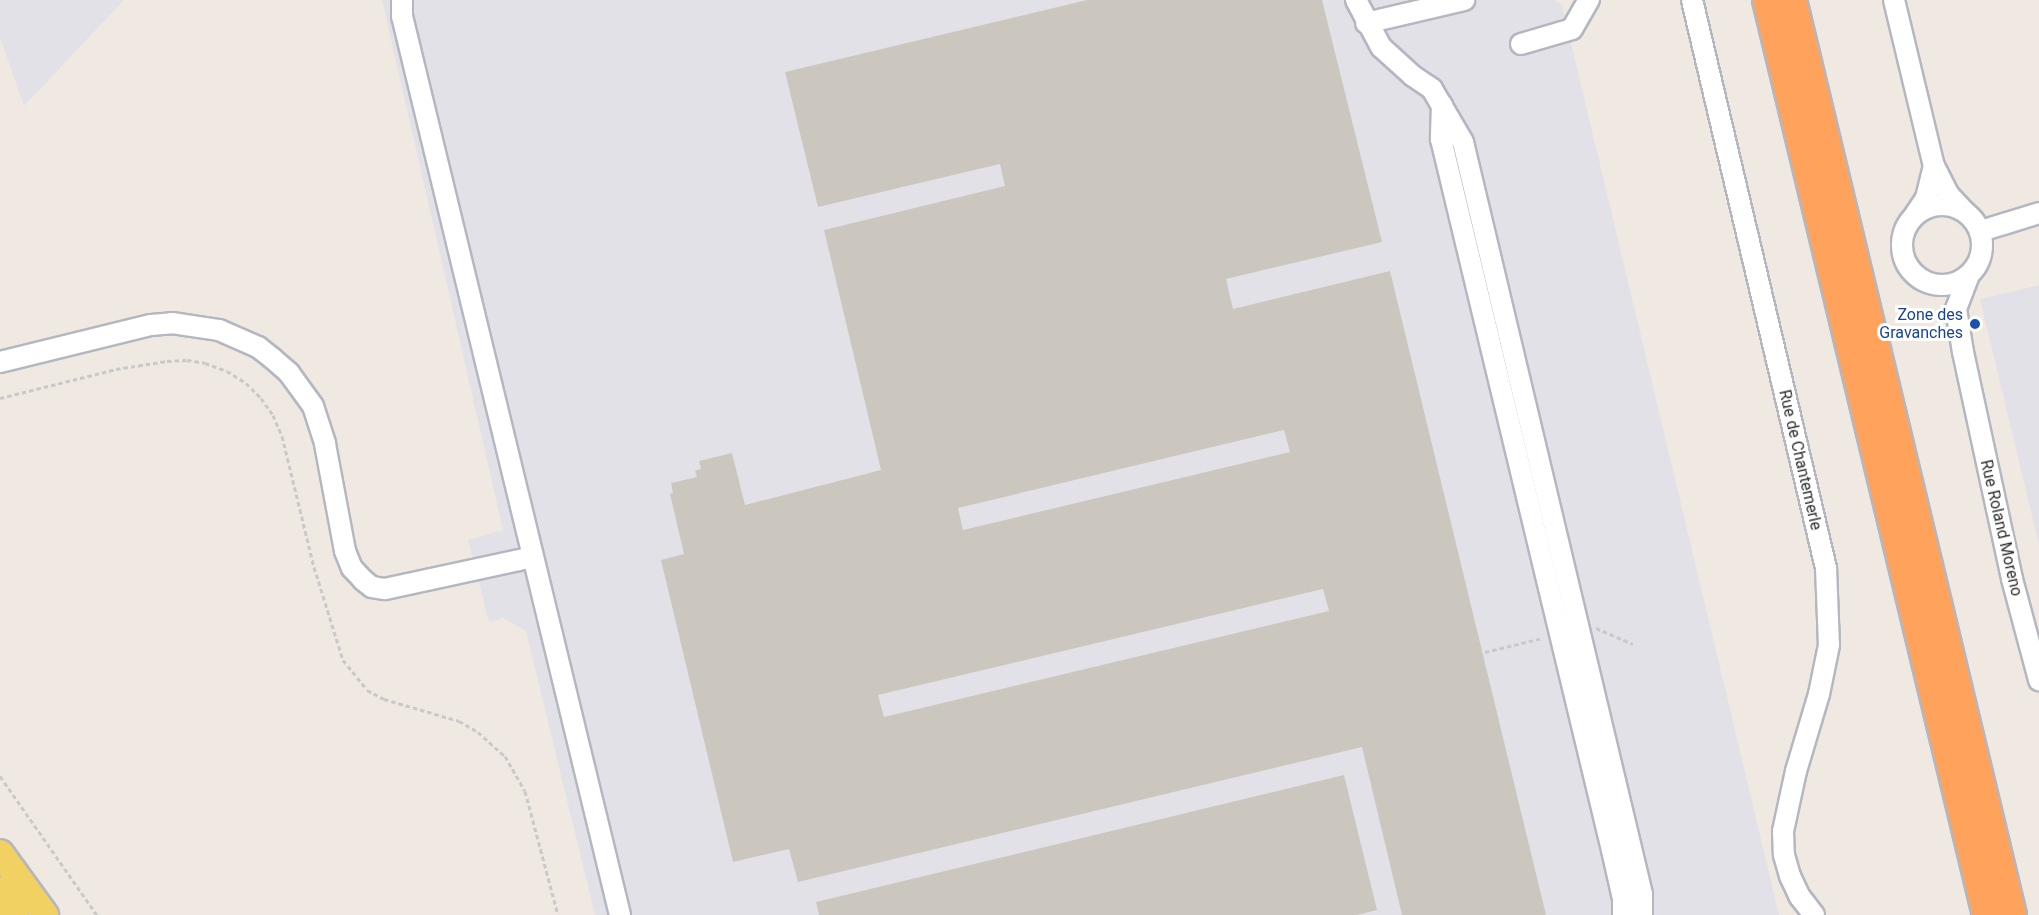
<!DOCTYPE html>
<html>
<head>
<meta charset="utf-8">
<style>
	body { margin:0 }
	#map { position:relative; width:2039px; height:915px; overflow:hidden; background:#efe9e1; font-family:Roboto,sans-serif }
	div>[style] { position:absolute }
	.industrial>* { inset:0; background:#e3e1e8 }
	.building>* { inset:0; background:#cbc7bf }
	.path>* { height:3px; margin-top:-1.5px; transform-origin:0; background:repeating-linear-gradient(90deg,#c9c9c9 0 4.5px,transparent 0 7.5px) }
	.roads { filter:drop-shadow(2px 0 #b4b7c1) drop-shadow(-2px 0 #b4b7c1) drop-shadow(0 2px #b4b7c1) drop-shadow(0 -2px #b4b7c1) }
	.minor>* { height:20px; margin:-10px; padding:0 10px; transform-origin:10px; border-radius:10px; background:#fff }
	.minor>.ring { margin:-10px; padding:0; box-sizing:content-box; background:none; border:20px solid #fff; border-radius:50% }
	.major>* { height:26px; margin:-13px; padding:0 13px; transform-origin:13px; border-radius:13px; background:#f2d163 }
	.highway>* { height:30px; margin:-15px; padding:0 15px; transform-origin:15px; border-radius:15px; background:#ffa35c }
	.dots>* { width:16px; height:16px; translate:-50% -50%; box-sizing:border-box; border:3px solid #fff; border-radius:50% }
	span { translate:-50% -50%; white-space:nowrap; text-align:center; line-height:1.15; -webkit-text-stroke:6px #fff; paint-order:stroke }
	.transit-label { font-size:16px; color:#164399 }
	.right { translate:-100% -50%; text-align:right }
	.street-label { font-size:16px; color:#2e2e2e }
</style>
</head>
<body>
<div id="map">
	<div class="industrial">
		<div style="clip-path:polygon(0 0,124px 0,24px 106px,0 38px)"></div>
		<div style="clip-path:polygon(382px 0,1554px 0,1562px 5px,1779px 915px,595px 915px,526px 631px,503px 618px,489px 622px,468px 540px,503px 530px)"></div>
		<div style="clip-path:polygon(2039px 285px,2039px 545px,1980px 299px)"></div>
	</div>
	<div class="building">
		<div style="clip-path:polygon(evenodd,1087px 0,1322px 0,1382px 242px,1226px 279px,1233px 309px,1390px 271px,1546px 915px,1402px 915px,1362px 747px,798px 882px,789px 849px,733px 862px,661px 560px,684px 554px,670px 494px,673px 493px,671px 483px,697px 477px,695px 471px,701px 469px,699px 461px,732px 453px,745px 505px,881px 470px,824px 230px,1005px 186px,1000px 164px,818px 207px,785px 72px,1087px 0,1284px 430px,1290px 452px,963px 530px,958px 508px,1284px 430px,1087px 0,1323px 589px,1329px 611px,884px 717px,878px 695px,1323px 589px)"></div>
		<div style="clip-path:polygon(1344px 775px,1377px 910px,1357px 915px,819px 915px,816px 902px)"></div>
	</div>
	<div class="path">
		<div style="left:0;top:398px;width:120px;rotate:-14deg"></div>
		<div style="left:116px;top:369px;width:52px;rotate:-8.9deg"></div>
		<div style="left:167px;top:361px;width:20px;rotate:-3deg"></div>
		<div style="left:187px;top:360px;width:18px;rotate:9deg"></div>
		<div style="left:205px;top:363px;width:23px;rotate:20deg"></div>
		<div style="left:227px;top:371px;width:22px;rotate:32deg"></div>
		<div style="left:246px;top:383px;width:21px;rotate:45deg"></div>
		<div style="left:261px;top:398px;width:21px;rotate:55deg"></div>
		<div style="left:273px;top:415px;width:23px;rotate:67deg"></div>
		<div style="left:282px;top:436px;width:135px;rotate:76.3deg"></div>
		<div style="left:314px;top:567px;width:97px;rotate:72.7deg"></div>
		<div style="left:343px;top:660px;width:38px;rotate:51deg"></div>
		<div style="left:367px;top:690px;width:19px;rotate:28deg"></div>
		<div style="left:384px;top:699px;width:78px;rotate:16.3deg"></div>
		<div style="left:459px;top:721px;width:22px;rotate:30deg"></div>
		<div style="left:478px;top:732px;width:36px;rotate:42deg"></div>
		<div style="left:505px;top:756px;width:40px;rotate:60.3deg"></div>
		<div style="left:525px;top:791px;width:128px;rotate:75.1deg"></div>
		<div style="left:1596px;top:628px;width:40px;rotate:23.4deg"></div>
		<div style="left:1485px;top:652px;width:60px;rotate:-13.6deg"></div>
		<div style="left:0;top:776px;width:169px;rotate:55.1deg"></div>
	</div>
	<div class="roads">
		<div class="minor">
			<div style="left:402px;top:0;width:16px;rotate:90deg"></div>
			<div style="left:402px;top:16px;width:925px;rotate:76.37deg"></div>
			<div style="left:1356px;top:0;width:53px;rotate:62deg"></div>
			<div style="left:1381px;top:47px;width:43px;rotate:42.2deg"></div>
			<div style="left:1413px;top:76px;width:23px;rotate:34deg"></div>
			<div style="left:1432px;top:89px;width:61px;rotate:59.7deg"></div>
			<div style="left:1463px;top:142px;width:773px;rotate:76.61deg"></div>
			<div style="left:1642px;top:894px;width:21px;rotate:90deg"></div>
			<div style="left:1692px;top:0;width:584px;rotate:76.73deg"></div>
			<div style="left:1826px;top:568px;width:77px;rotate:87.8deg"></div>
			<div style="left:1829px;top:645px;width:50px;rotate:101.5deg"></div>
			<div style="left:1819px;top:694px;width:80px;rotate:106.6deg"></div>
			<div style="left:1796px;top:771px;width:61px;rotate:102.2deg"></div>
			<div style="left:1783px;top:831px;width:24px;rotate:88deg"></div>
			<div style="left:1784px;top:855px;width:22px;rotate:74deg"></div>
			<div style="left:1790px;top:876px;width:23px;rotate:65deg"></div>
			<div style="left:1800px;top:897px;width:23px;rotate:52deg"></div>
			<div style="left:1894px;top:0;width:171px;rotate:76.5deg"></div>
			<div style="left:1934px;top:166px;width:33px;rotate:63deg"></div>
			<div style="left:1949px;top:195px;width:22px;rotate:47deg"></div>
			<div style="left:1366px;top:23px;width:101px;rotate:-13.2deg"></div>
			<div style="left:1521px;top:44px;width:53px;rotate:-16.4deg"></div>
			<div style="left:1572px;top:29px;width:34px;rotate:-60deg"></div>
			<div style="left:1442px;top:105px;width:34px;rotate:92deg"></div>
			<div style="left:1441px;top:139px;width:731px;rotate:76.48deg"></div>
			<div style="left:1612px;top:850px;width:50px;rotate:77.3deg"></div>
			<div style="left:1623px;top:899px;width:16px;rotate:90deg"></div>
			<div class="ring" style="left:1902px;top:205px;width:60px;height:60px"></div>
			<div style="left:1914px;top:216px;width:22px;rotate:-56deg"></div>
			<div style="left:1926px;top:198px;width:33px;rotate:-76deg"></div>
			<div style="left:1981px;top:231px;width:61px;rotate:-17.2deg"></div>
			<div style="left:1969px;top:275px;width:36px;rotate:111deg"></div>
			<div style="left:1956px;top:309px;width:44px;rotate:80.8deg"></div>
			<div style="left:1963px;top:352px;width:232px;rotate:77.8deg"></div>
			<div style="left:2012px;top:579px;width:105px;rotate:75deg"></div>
			<div style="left:0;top:362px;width:155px;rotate:-13.8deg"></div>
			<div style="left:151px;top:325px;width:21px;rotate:-5deg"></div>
			<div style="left:172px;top:323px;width:48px;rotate:8.5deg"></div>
			<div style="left:219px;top:330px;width:43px;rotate:23.6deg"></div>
			<div style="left:258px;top:347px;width:18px;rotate:38deg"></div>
			<div style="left:272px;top:358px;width:23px;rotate:41deg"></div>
			<div style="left:289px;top:373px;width:41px;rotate:54deg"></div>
			<div style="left:313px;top:406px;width:40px;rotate:72deg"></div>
			<div style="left:325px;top:444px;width:109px;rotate:79.4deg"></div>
			<div style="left:345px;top:551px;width:18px;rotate:68deg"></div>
			<div style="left:352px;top:568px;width:16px;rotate:47deg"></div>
			<div style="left:363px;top:580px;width:11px;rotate:38deg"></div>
			<div style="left:372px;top:587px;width:13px;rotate:9deg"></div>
			<div style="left:385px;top:589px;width:151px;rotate:-12.2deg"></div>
		</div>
		<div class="major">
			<div style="left:0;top:853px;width:77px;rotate:54deg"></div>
			<div style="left:0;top:890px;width:29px;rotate:59deg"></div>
		</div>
		<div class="highway">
			<div style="left:1768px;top:0;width:941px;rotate:76.48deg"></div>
			<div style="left:1791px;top:0;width:941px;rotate:76.48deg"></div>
		</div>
	</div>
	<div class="dots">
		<div style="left:1975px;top:324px;background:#1a4fb4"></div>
	</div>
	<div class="transit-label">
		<span class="right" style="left:1963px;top:324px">Zone des<br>Gravanches</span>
	</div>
	<div class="street-label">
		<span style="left:1800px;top:460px;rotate:77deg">Rue de Chantemerle</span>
		<span style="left:2001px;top:528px;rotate:77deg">Rue Roland Moreno</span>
	</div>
</div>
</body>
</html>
